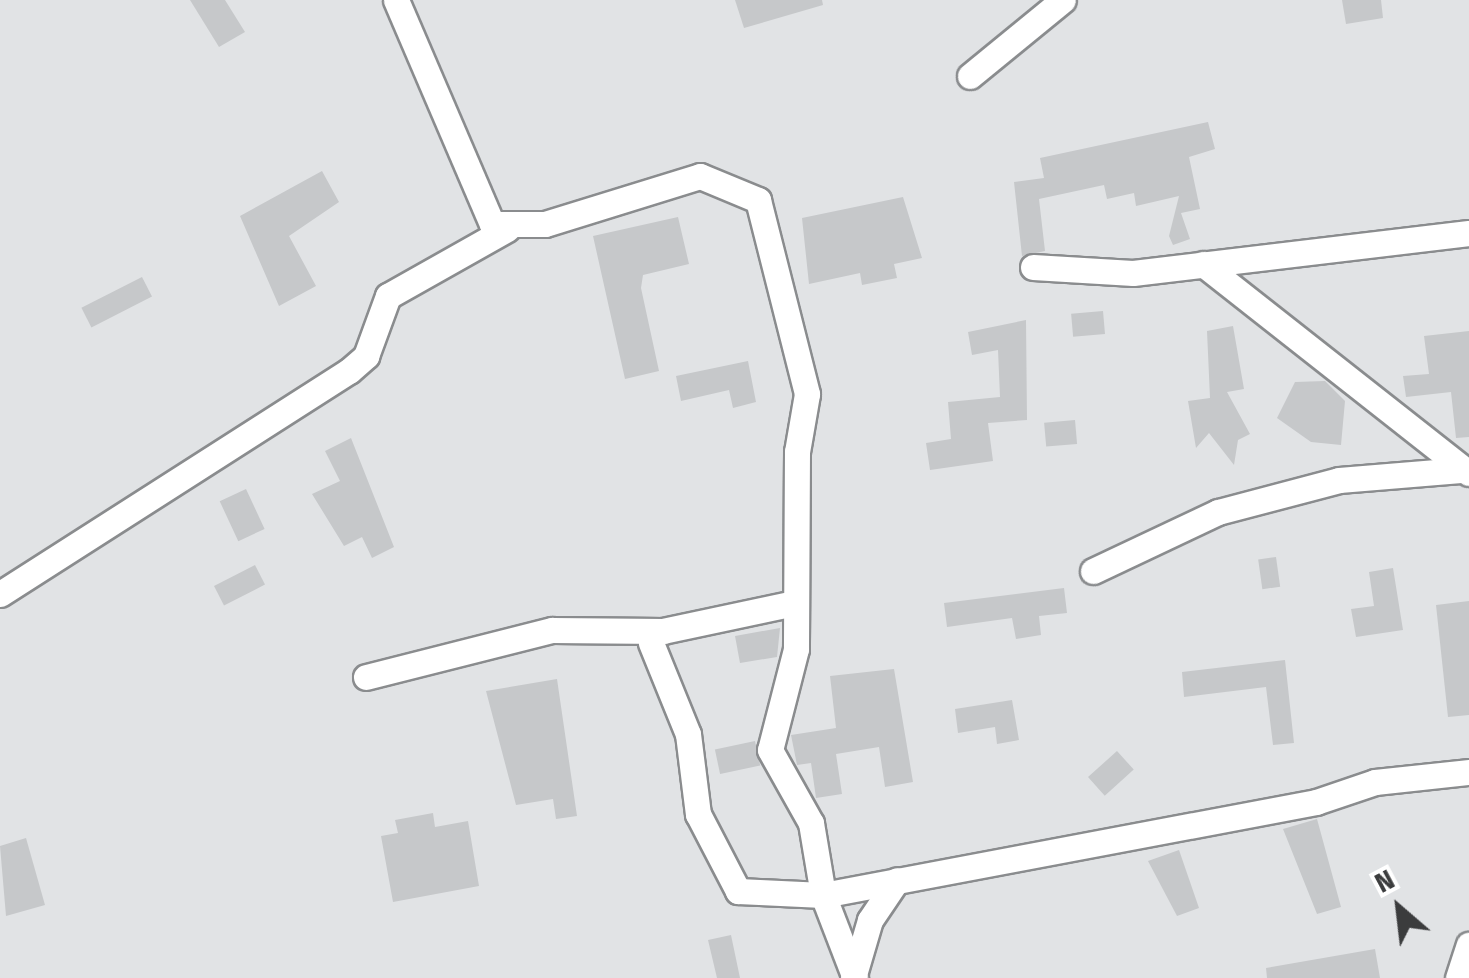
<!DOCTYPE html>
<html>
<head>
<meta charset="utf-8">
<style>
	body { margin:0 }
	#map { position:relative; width:1469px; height:978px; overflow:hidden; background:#e1e3e5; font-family:"Fira Sans Condensed",sans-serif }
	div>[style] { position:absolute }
	.building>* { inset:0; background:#c6c8ca; transform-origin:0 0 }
	.roads { filter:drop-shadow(2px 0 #8a8c8e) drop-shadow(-2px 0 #8a8c8e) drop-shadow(0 2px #8a8c8e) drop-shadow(0 -2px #8a8c8e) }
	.street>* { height:25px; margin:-12.5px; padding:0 12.5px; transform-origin:12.5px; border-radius:12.5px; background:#fff }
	span { translate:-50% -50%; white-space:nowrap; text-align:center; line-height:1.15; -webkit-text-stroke:8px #fff; paint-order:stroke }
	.north { position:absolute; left:1349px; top:858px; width:100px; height:100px; -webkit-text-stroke:8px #fff; paint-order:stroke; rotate:332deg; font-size:28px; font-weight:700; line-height:40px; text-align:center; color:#3b3c3d }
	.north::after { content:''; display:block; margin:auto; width:35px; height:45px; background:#3b3c3d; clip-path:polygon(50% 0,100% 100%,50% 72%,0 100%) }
</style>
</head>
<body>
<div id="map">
	<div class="building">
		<div style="clip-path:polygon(190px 0,225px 0,245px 32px,219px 47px)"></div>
		<div style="clip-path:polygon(735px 0,822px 0,823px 5px,744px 28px)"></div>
		<div style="clip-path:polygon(1342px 0,1381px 0,1383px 18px,1346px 24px)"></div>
		<div style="clip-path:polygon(1208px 122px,1215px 149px,1189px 157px,1200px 209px,1181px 213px,1190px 239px,1173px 245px,1169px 236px,1179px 196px,1136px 206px,1134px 193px,1107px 199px,1104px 185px,1039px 199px,1045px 251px,1022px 256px,1014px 182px,1044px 178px,1040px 158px)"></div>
		<div style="clip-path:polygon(322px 171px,339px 202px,289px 236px,316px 286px,279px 306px,240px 216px)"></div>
		<div style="clip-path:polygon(903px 197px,922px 258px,894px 264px,897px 278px,862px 285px,860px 273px,809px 284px,802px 218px)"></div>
		<div style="clip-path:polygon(678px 217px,689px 264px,643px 275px,641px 288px,659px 371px,625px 379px,593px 236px)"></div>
		<div style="left:142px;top:277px;width:22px;height:68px;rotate:63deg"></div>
		<div style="left:1103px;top:311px;width:23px;height:32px;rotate:85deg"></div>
		<div style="clip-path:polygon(1026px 320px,1027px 420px,988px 423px,993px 461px,930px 470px,926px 443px,951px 439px,948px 402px,1000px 397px,998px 350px,972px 355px,968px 332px)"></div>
		<div style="clip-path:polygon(1233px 326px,1244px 389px,1227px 392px,1250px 434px,1238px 440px,1234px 465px,1209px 433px,1196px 448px,1188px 401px,1210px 398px,1207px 331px)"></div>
		<div style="clip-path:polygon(1469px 331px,1469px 437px,1456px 438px,1451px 392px,1406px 397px,1403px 376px,1429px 374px,1424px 336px)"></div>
		<div style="clip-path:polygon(748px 361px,756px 402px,733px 408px,729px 390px,681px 401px,676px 376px)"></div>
		<div style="clip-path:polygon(1325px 381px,1345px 401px,1341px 445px,1311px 442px,1277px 418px,1295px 382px)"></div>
		<div style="left:1075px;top:420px;width:24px;height:31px;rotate:85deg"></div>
		<div style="clip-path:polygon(351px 438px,394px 547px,372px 558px,362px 537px,344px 546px,312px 494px,340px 481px,325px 451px)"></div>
		<div style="left:246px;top:489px;width:44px;height:29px;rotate:65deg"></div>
		<div style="left:1276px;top:557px;width:30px;height:18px;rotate:82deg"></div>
		<div style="left:255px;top:565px;width:22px;height:46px;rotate:63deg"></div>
		<div style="clip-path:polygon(1393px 568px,1403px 630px,1356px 637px,1351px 609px,1374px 606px,1369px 572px)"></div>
		<div style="clip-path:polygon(1064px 588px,1067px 613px,1039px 616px,1041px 635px,1016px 639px,1012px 618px,947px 627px,944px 603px)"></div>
		<div style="clip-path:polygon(1469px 601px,1469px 715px,1448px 717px,1436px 605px)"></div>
		<div style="clip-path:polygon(780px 628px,777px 657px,740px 663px,735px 636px)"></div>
		<div style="clip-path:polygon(1285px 660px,1294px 743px,1273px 745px,1266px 687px,1184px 697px,1182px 672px)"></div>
		<div style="clip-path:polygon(894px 669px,913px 782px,885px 787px,879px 747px,836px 754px,842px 794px,816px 798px,811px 763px,797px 765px,791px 735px,836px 728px,830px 676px)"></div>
		<div style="clip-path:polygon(557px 679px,577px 816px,556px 819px,553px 799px,516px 805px,486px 691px)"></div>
		<div style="clip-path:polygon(1012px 700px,1019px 740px,997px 744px,995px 727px,958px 733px,955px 709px)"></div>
		<div style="left:755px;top:741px;width:25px;height:41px;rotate:78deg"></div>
		<div style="left:1117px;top:751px;width:25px;height:39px;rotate:48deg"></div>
		<div style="clip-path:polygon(433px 813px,435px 827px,468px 821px,479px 886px,393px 902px,381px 836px,398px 833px,395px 820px)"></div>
		<div style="clip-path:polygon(1317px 819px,1341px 907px,1317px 914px,1283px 829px)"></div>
		<div style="clip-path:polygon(26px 838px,45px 905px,6px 916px,0 846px)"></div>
		<div style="clip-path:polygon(1179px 850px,1199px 908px,1177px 916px,1148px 861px)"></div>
		<div style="clip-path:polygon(731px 935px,740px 978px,717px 978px,708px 940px)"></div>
		<div style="clip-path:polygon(1375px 949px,1380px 978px,1267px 978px,1266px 968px)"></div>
	</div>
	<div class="roads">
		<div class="street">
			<div style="left:396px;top:0;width:244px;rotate:66.8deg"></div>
			<div style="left:492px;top:224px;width:53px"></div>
			<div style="left:545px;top:224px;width:162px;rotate:-17.2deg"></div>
			<div style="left:700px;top:176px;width:63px;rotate:22.5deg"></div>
			<div style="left:758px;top:200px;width:200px;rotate:75.8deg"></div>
			<div style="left:807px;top:394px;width:59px;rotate:99.8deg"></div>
			<div style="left:797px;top:452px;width:197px;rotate:90.3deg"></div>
			<div style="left:796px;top:649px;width:104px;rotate:104.4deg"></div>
			<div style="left:770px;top:750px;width:84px;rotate:60.7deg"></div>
			<div style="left:811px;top:823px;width:73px;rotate:80.5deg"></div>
			<div style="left:823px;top:895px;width:89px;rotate:68.9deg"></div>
			<div style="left:970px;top:76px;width:120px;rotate:-39.3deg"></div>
			<div style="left:1203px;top:264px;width:338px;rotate:38.2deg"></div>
			<div style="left:1033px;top:267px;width:100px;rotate:3.4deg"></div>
			<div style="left:1133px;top:273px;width:338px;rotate:-6.8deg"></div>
			<div style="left:1093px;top:571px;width:138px;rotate:-25.3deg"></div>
			<div style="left:1218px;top:512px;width:125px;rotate:-14.8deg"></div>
			<div style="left:1339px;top:480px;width:122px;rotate:-4.7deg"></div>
			<div style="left:0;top:594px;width:414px;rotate:-32.6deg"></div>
			<div style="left:349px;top:371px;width:23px;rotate:-41deg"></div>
			<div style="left:366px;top:356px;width:64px;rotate:-69.9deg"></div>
			<div style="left:388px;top:296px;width:137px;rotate:-29.4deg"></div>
			<div style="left:651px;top:643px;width:98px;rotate:67.9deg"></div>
			<div style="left:688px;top:734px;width:81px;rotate:82.9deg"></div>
			<div style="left:698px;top:814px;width:87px;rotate:62.5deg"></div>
			<div style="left:738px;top:891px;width:85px;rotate:2.7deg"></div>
			<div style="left:823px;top:895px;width:502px;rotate:-10.68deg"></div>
			<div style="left:1316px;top:802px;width:62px;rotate:-18.7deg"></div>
			<div style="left:1375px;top:782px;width:95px;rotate:-6.1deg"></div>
			<div style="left:366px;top:677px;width:192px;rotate:-14.2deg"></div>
			<div style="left:552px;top:630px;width:111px;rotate:0.5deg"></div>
			<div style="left:663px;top:631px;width:135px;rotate:-12deg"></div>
			<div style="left:853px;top:978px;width:60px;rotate:-73.7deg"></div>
			<div style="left:870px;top:920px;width:48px;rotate:-56deg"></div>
			<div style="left:1458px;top:978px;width:35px;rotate:-72deg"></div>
		</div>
	</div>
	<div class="north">N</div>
</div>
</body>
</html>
